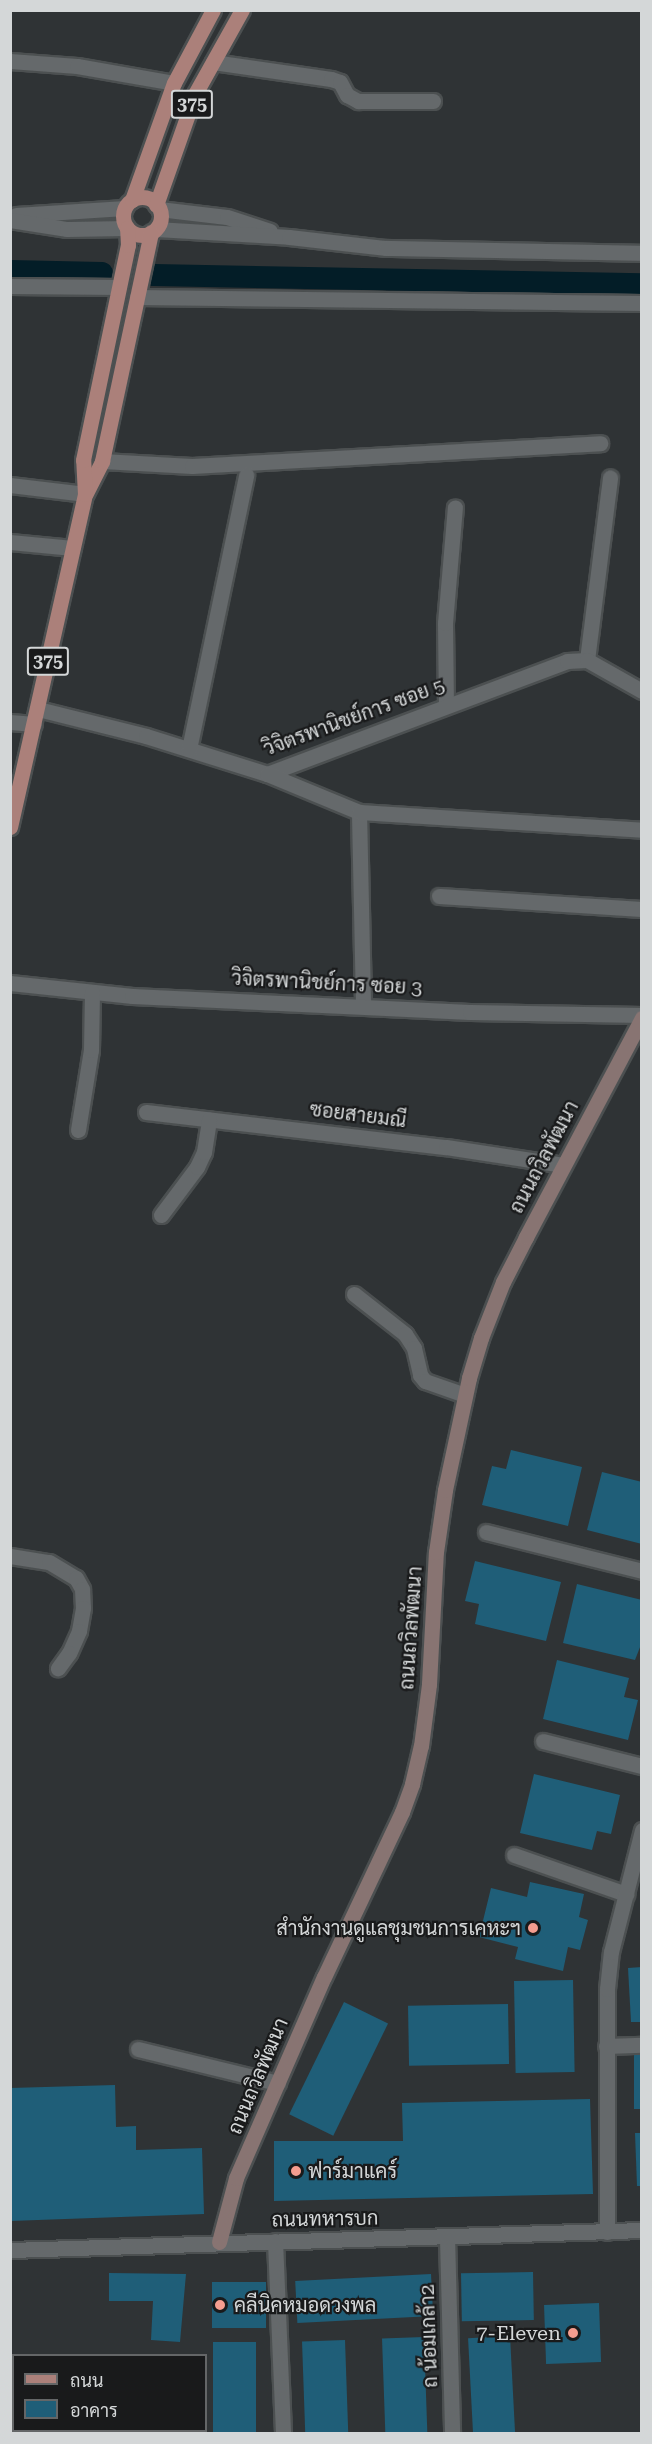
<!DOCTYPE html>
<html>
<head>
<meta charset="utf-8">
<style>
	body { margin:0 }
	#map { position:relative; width:652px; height:2444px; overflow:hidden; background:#2f3335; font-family:"Roboto Serif",Sarabun,serif }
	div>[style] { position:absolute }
	.canal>* { height:22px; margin:-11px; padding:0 11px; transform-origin:11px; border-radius:11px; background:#031d27 }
	.building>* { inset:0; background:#1f5e78; transform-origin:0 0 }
	.roads { filter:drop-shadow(2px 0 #4c5051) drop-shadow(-2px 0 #4c5051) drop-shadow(0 2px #4c5051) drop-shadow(0 -2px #4c5051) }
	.street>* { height:15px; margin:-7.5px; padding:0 7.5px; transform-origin:7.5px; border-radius:7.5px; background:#65696b }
	.secondary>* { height:15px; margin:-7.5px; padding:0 7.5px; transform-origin:7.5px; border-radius:7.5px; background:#887472 }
	.primary>* { height:15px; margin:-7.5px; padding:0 7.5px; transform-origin:7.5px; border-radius:7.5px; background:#ab807a }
	.primary>.ring { margin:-7.5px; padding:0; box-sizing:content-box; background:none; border:15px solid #ab807a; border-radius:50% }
	.dots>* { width:16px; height:16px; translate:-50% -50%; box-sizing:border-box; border:3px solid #191a1b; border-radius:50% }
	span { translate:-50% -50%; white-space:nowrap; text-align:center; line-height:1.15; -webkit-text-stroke:4.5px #191a1b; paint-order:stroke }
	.shield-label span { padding:2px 4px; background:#191a1b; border:2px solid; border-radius:4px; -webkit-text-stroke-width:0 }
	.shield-label { font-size:18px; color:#d4d7d8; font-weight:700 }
	.street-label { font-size:20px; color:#d4d7d8 }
	.poi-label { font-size:20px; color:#d4d7d8 }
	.right { translate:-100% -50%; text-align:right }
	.left { translate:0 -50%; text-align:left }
	.frame { position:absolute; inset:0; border:12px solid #d4d7d8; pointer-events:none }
	.legend { position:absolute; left:12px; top:2354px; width:195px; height:78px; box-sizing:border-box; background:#191a1b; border:2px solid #646667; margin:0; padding:8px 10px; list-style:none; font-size:18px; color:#d4d7d8 }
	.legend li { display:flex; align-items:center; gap:12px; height:30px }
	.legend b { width:30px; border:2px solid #646667 }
</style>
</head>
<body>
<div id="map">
	<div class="canal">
		<div style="left:10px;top:271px;width:92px;rotate:1.2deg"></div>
		<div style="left:154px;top:275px;width:488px;rotate:1.1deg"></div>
	</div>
	<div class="building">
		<div style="clip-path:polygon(511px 1450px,582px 1467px,568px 1526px,482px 1505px,492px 1466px,506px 1469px)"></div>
		<div style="clip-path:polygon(602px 1472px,642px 1482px,642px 1544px,587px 1530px)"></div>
		<div style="clip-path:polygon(475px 1561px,561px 1582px,546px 1641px,475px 1624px,479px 1604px,465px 1601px)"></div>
		<div style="clip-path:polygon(577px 1584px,642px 1600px,642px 1642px,635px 1660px,563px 1643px)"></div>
		<div style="clip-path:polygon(557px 1660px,629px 1678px,624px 1697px,638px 1700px,628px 1740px,543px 1719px)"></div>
		<div style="clip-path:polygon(534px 1774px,620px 1795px,611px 1834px,597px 1831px,592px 1850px,520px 1833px)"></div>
		<div style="clip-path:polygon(530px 1882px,584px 1894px,579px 1917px,588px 1920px,580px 1950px,568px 1947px,563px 1971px,515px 1959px,518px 1947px,479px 1937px,491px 1888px,527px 1897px)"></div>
		<div style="clip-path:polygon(642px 1967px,642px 2022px,631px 2022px,628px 1968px)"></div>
		<div style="left:573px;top:1980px;width:92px;height:59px;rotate:89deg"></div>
		<div style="left:344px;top:2002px;width:49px;height:125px;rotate:26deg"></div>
		<div style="left:508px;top:2004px;width:60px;height:100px;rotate:89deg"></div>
		<div style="left:634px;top:2053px;width:8px;height:56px"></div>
		<div style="clip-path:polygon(115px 2085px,116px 2127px,136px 2126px,136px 2150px,202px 2148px,204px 2214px,10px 2221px,10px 2088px)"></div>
		<div style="clip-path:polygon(590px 2099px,593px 2194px,274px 2201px,274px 2141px,403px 2141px,402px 2103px)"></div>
		<div style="clip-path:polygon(635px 2133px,642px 2133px,642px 2186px,637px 2186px)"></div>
		<div style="left:533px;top:2272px;width:48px;height:72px;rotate:89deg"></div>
		<div style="clip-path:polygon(109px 2273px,186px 2274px,180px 2342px,151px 2340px,153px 2301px,109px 2301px)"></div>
		<div style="left:431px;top:2274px;width:42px;height:136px;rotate:87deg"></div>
		<div style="left:212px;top:2282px;width:54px;height:46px"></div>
		<div style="left:599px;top:2303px;width:59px;height:55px;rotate:88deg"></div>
		<div style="left:510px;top:2336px;width:98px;height:42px;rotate:87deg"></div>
		<div style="left:424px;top:2337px;width:97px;height:42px;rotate:88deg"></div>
		<div style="left:345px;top:2340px;width:94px;height:43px;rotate:88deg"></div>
		<div style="left:213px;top:2342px;width:43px;height:92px"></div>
	</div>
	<div class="roads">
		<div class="street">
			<div style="left:10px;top:61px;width:67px;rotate:4.3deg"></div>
			<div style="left:77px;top:66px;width:98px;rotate:9.9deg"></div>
			<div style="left:213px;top:62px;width:119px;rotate:8.2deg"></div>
			<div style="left:331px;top:79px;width:9px;rotate:18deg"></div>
			<div style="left:340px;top:82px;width:15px;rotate:62deg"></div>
			<div style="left:347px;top:95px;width:13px;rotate:29deg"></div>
			<div style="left:358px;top:101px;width:75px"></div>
			<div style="left:159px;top:209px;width:68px;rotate:6.7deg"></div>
			<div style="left:227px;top:217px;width:45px;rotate:18deg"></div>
			<div style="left:16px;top:215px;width:109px;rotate:-3.7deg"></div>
			<div style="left:10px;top:220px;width:58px;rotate:9deg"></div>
			<div style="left:67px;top:229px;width:60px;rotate:-1deg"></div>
			<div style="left:156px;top:229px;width:133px;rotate:3.4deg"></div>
			<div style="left:289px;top:237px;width:98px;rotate:6.5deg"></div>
			<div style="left:386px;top:248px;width:256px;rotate:1.1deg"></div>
			<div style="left:10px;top:286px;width:109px;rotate:0.5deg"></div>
			<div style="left:137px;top:297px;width:505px;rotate:0.68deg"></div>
			<div style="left:102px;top:461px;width:90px;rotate:3.2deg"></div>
			<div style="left:192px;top:466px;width:409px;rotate:-3.2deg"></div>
			<div style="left:10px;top:485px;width:76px;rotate:6.8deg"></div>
			<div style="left:10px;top:542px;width:63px;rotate:5.4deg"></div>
			<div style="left:587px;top:660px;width:184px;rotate:-82.8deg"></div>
			<div style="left:446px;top:706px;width:83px;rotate:-90.7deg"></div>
			<div style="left:445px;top:623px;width:116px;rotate:-85.1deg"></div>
			<div style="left:38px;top:709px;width:111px;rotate:14deg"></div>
			<div style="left:146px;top:736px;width:127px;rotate:17.4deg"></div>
			<div style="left:267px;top:774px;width:321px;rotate:-20.6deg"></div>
			<div style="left:567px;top:661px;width:20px;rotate:-3deg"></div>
			<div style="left:587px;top:660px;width:63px;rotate:29.4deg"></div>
			<div style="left:10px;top:722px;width:24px;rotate:5deg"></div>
			<div style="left:189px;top:749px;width:280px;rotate:-78.2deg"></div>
			<div style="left:267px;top:774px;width:100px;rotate:22.4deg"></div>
			<div style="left:359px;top:812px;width:194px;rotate:88.8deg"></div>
			<div style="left:359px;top:812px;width:284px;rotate:3.6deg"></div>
			<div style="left:439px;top:896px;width:203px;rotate:3.7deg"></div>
			<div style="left:10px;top:983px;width:123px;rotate:6.1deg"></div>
			<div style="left:132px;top:996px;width:338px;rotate:2.7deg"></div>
			<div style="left:470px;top:1012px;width:172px;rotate:1deg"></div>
			<div style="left:146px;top:1112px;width:302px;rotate:6.7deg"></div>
			<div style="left:446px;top:1147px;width:119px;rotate:8.7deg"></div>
			<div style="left:78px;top:1130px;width:81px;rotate:-80.8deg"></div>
			<div style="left:91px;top:1050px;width:58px;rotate:-89deg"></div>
			<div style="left:161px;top:1215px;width:60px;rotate:-53.1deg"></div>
			<div style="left:197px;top:1167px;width:17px;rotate:-65deg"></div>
			<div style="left:204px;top:1152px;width:33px;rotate:-81deg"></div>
			<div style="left:354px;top:1294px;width:65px;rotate:38.1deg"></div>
			<div style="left:405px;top:1334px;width:17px;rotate:57deg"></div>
			<div style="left:414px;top:1348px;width:28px;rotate:77deg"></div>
			<div style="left:420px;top:1375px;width:8px;rotate:50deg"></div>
			<div style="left:425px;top:1381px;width:42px;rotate:19.3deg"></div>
			<div style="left:486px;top:1532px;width:161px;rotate:14deg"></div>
			<div style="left:10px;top:1556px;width:39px;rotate:9deg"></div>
			<div style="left:49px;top:1562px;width:31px;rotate:31deg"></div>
			<div style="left:76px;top:1578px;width:13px;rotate:61deg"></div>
			<div style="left:82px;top:1589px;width:19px;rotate:87deg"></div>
			<div style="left:83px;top:1608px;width:23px;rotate:100deg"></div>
			<div style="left:79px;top:1631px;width:24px;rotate:114deg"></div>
			<div style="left:69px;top:1653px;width:19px;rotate:126deg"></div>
			<div style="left:543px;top:1741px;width:102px;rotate:14.2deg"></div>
			<div style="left:514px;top:1855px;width:119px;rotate:19.2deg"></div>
			<div style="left:606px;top:2046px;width:36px;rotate:-2deg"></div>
			<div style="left:138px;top:2049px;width:144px;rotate:13.7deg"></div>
			<div style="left:607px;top:2232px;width:243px;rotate:-90deg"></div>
			<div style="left:607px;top:1989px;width:37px;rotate:-84deg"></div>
			<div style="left:611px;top:1952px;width:126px;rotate:-75.7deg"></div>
			<div style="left:447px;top:2237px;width:197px;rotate:88.5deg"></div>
			<div style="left:275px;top:2241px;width:193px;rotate:87.6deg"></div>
			<div style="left:10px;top:2250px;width:632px;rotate:-1.81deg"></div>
		</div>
		<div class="secondary">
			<div style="left:219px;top:2242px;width:66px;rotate:-75.1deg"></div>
			<div style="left:236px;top:2178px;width:219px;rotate:-66.4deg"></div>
			<div style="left:324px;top:1977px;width:183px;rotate:-64.7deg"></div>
			<div style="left:402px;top:1812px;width:30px;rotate:-70deg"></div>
			<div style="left:412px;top:1784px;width:39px;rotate:-77deg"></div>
			<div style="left:421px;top:1746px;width:63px;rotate:-82.6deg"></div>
			<div style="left:429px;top:1684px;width:132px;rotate:-87deg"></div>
			<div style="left:436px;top:1552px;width:63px;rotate:-81.7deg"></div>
			<div style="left:445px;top:1490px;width:115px;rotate:-77.9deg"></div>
			<div style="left:469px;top:1378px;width:42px;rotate:-73.3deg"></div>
			<div style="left:481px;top:1338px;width:60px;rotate:-68.6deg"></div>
			<div style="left:503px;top:1282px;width:51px;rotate:-62.9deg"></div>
			<div style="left:526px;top:1237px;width:248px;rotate:-62.1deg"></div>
		</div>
		<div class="primary">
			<div class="ring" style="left:123px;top:197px;width:23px;height:23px"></div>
			<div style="left:132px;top:200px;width:124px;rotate:-70.3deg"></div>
			<div style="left:174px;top:83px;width:83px;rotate:-61.9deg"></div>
			<div style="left:156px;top:205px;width:118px;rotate:-70.6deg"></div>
			<div style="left:195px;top:94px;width:96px;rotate:-60.8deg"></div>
			<div style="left:86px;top:493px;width:36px;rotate:-63deg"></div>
			<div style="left:102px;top:461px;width:234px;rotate:-77.9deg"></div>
			<div style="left:10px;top:827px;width:341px;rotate:-77.3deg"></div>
			<div style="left:85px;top:494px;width:34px;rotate:-93deg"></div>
			<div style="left:83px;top:460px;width:220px;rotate:-78.2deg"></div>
			<div style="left:128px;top:245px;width:17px;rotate:-93deg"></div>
		</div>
	</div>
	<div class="dots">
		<div style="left:533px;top:1928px;background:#f59d8f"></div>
		<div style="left:296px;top:2171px;background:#f59d8f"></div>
		<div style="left:220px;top:2305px;background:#f59d8f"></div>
		<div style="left:573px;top:2333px;background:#f59d8f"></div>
	</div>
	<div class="shield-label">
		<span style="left:192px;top:104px">375</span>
		<span style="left:48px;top:661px">375</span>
	</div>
	<div class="street-label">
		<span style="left:354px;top:717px;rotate:-20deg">วิจิตรพานิชย์การ ซอย 5</span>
		<span style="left:327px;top:983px;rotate:3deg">วิจิตรพานิชย์การ ซอย 3</span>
		<span style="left:358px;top:1115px;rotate:7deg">ซอยสายมณี</span>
		<span style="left:544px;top:1157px;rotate:-62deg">ถนนถวิลพัฒนา</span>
		<span style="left:411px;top:1628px;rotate:-86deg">ถนนถวิลพัฒนา</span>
		<span style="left:258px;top:2076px;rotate:-67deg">ถนนถวิลพัฒนา</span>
		<span style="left:325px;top:2219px;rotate:-1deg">ถนนทหารบก</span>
		<span style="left:429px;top:2336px;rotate:-92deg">ถ น้อมเกล้า2</span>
	</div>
	<div class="poi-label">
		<span class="right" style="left:521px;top:1928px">สำนักงานดูแลชุมชนการเคหะฯ</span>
		<span class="left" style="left:308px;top:2171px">ฟาร์มาแคร์</span>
		<span class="left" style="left:234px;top:2305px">คลีนิคหมอดวงพล</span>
		<span class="right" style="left:561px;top:2333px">7-Eleven</span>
	</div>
	<div class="frame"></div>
	<ul class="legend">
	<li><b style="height:8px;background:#ab807a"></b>ถนน</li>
	<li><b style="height:16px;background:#1f5e78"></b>อาคาร</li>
	</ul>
</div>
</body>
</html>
